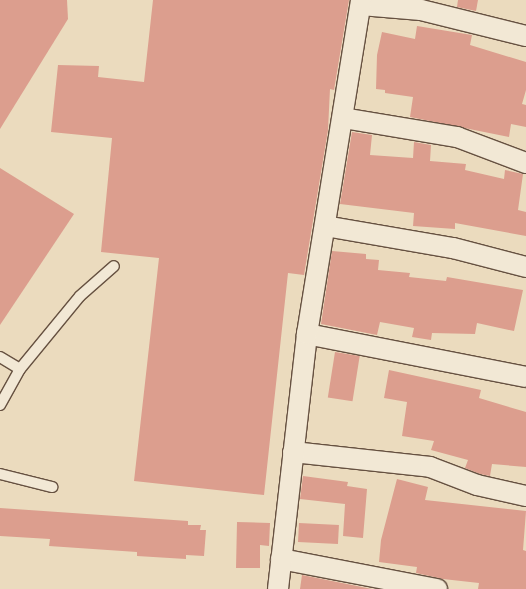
<!DOCTYPE html>
<html>
<head>
<meta charset="utf-8">
<style>
	body { margin:0 }
	#map { position:relative; width:526px; height:589px; overflow:hidden; background:#ebdbbe; font-family:"Gentium Book Plus",serif }
	div>[style] { position:absolute }
	.building>* { inset:0; background:#dc9e8e; transform-origin:0 0 }
	.roads { filter:drop-shadow(1px 0 #665141) drop-shadow(-1px 0 #665141) drop-shadow(0 1px #665141) drop-shadow(0 -1px #665141) }
	.lane>* { height:10px; margin:-5px; padding:0 5px; transform-origin:5px; border-radius:5px; background:#f2e8d5 }
	.street>* { height:20px; margin:-10px; padding:0 10px; transform-origin:10px; border-radius:10px; background:#f2e8d5 }
	span { translate:-50% -50%; white-space:nowrap; text-align:center; line-height:1.15; -webkit-text-stroke:4.5px #f2e8d5; paint-order:stroke }
</style>
</head>
<body>
<div id="map">
	<div class="building">
		<div style="clip-path:polygon(0 0,67px 0,68px 19px,0 129px)"></div>
		<div style="clip-path:polygon(153px 0,349px 0,334px 90px,330px 89px,328px 130px,304px 275px,288px 273px,264px 495px,134px 481px,159px 258px,101px 252px,112px 138px,51px 132px,58px 65px,99px 66px,98px 77px,144px 82px)"></div>
		<div style="clip-path:polygon(458px 0,478px 0,476px 11px,457px 7px)"></div>
		<div style="clip-path:polygon(417px 26px,472px 35px,470px 45px,526px 62px,526px 90px,522px 104px,526px 105px,526px 127px,511px 124px,509px 137px,410px 117px,413px 97px,385px 93px,385px 90px,376px 89px,377px 55px,382px 32px,415px 39px)"></div>
		<div style="clip-path:polygon(352px 132px,372px 135px,370px 155px,413px 158px,414px 142px,431px 145px,430px 161px,466px 164px,465px 170px,504px 179px,505px 170px,523px 174px,518px 210px,526px 212px,526px 236px,455px 223px,455px 229px,413px 226px,414px 213px,340px 204px)"></div>
		<div style="clip-path:polygon(0 168px,74px 214px,0 325px)"></div>
		<div style="clip-path:polygon(332px 251px,366px 254px,366px 259px,379px 260px,378px 270px,410px 273px,409px 277px,446px 281px,447px 277px,523px 290px,514px 331px,477px 323px,475px 334px,432px 333px,431px 340px,412px 337px,414px 328px,380px 322px,377px 335px,321px 324px)"></div>
		<div style="left:335px;top:352px;width:25px;height:46px;rotate:9deg"></div>
		<div style="clip-path:polygon(389px 370px,481px 390px,479px 398px,526px 412px,526px 467px,492px 464px,490px 476px,480px 474px,465px 468px,468px 460px,431px 450px,434px 441px,402px 436px,407px 402px,384px 398px)"></div>
		<div style="clip-path:polygon(303px 476px,348px 482px,347px 486px,367px 489px,363px 538px,343px 536px,345px 504px,300px 499px)"></div>
		<div style="clip-path:polygon(397px 479px,428px 487px,425px 500px,526px 511px,523px 550px,526px 551px,526px 589px,478px 589px,479px 583px,443px 579px,416px 573px,417px 567px,379px 562px,381px 540px)"></div>
		<div style="clip-path:polygon(0 508px,188px 521px,188px 525px,201px 525px,200px 530px,206px 530px,204px 556px,186px 555px,186px 559px,137px 556px,137px 552px,49px 546px,50px 539px,0 536px)"></div>
		<div style="clip-path:polygon(237px 522px,270px 523px,269px 546px,260px 545px,260px 568px,236px 568px)"></div>
		<div style="left:299px;top:523px;width:40px;height:19px;rotate:3deg"></div>
		<div style="clip-path:polygon(302px 575px,372px 589px,300px 589px)"></div>
	</div>
	<div class="roads">
		<div class="lane">
			<div style="left:0;top:357px;width:23px;rotate:31deg"></div>
			<div style="left:0;top:405px;width:41px;rotate:-60.9deg"></div>
			<div style="left:20px;top:369px;width:94px;rotate:-50.6deg"></div>
			<div style="left:80px;top:296px;width:45px;rotate:-41.4deg"></div>
			<div style="left:0;top:474px;width:54px;rotate:14deg"></div>
		</div>
		<div class="street">
			<div style="left:361px;top:5px;width:60px;rotate:4.8deg"></div>
			<div style="left:421px;top:10px;width:108px;rotate:13.9deg"></div>
			<div style="left:343px;top:118px;width:116px;rotate:9.5deg"></div>
			<div style="left:457px;top:137px;width:74px;rotate:20.6deg"></div>
			<div style="left:325px;top:226px;width:130px;rotate:9.8deg"></div>
			<div style="left:453px;top:248px;width:75px;rotate:14.6deg"></div>
			<div style="left:307px;top:334px;width:223px;rotate:11.1deg"></div>
			<div style="left:293px;top:452px;width:138px;rotate:6.2deg"></div>
			<div style="left:430px;top:467px;width:50px;rotate:21deg"></div>
			<div style="left:477px;top:485px;width:50px;rotate:12.7deg"></div>
			<div style="left:281px;top:559px;width:159px;rotate:10.9deg"></div>
			<div style="left:278px;top:589px;width:257px;rotate:-83.5deg"></div>
			<div style="left:307px;top:334px;width:338px;rotate:-80.8deg"></div>
		</div>
	</div>
</div>
</body>
</html>
